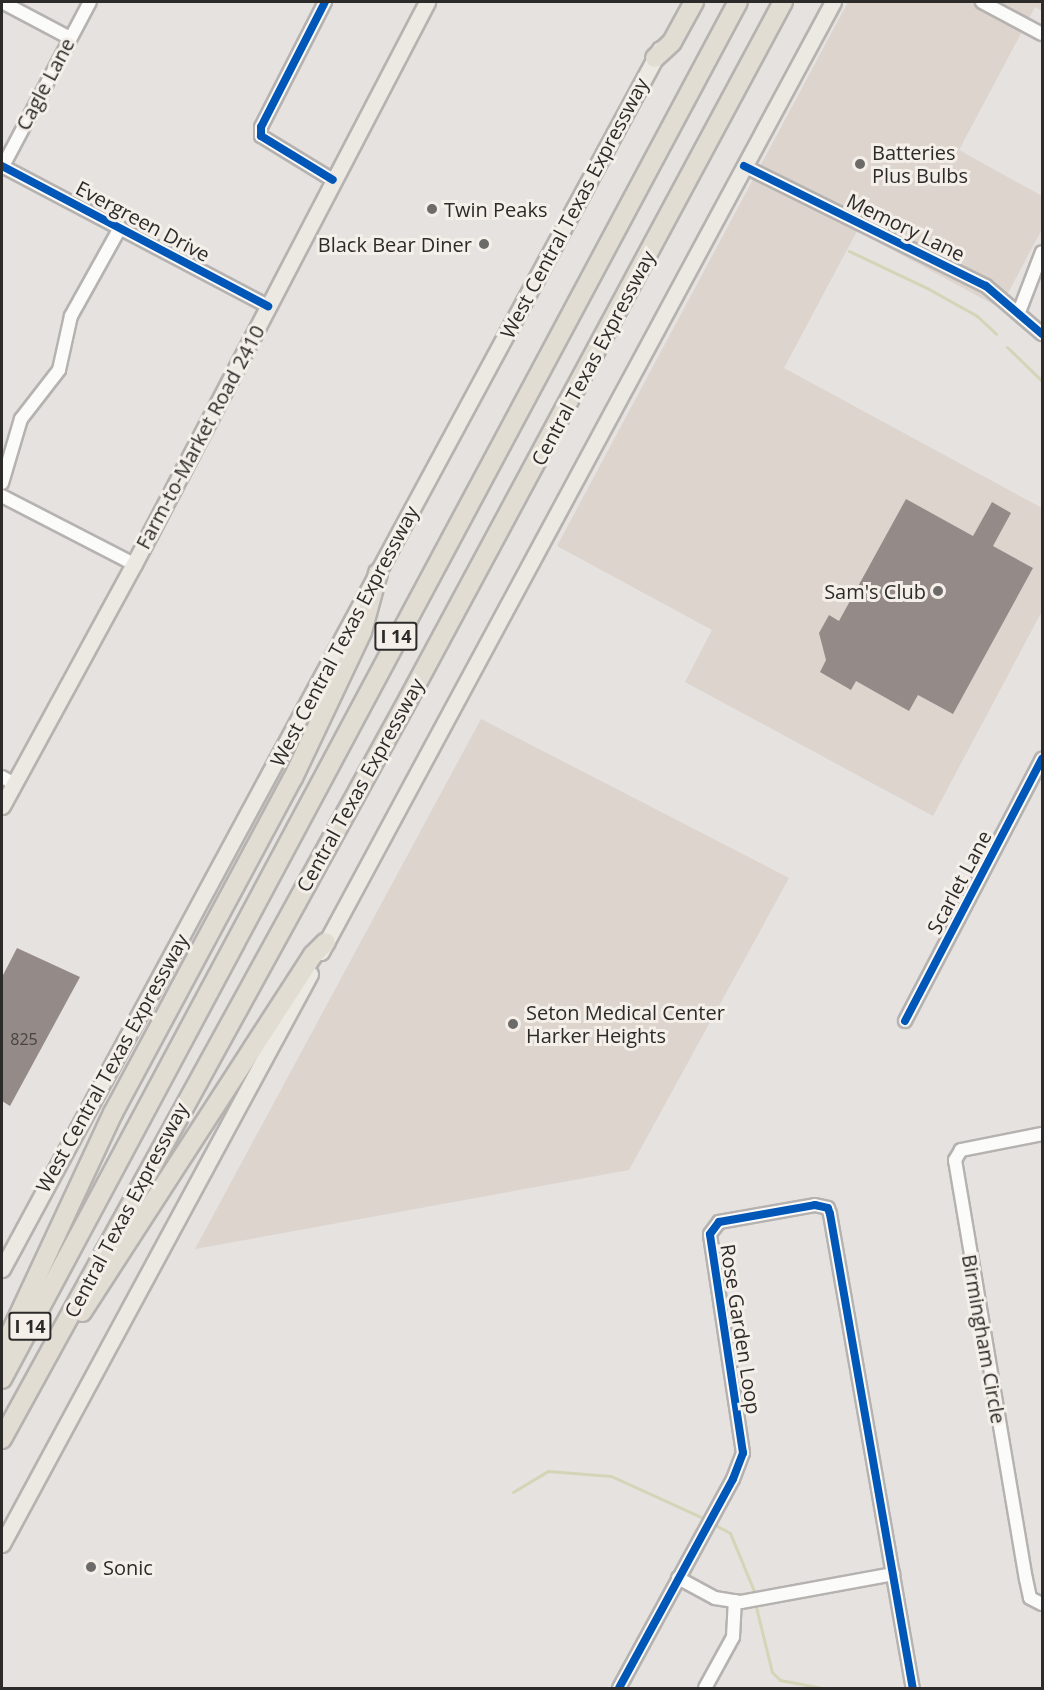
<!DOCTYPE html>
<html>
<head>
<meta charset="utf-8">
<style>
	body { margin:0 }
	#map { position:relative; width:1044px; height:1690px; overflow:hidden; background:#e5e2e0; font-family:"Open Sans",sans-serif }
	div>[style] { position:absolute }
	.built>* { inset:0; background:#dcd4cd }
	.stream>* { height:3px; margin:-1.5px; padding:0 1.5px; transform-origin:1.5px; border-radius:1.5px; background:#d4d5b6 }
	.building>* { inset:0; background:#948b88 }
	.roads { filter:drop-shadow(2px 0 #b5b2b0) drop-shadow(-2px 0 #b5b2b0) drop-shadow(0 2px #b5b2b0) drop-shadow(0 -2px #b5b2b0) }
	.minor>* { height:12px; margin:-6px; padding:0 6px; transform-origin:6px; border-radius:6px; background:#fbfbfa }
	.major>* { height:15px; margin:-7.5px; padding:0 7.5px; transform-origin:7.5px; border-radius:7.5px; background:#ece9e2 }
	.highway>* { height:18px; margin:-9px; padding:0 9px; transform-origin:9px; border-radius:9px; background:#e2ddd2 }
	.cycleway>* { height:8px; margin:-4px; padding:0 4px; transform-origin:4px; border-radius:4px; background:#0057b8 }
	.dots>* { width:16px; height:16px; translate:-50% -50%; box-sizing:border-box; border:3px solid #f5efea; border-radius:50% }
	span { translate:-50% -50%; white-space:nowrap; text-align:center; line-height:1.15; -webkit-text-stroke:6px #f5efea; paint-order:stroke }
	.number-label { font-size:16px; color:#474341 }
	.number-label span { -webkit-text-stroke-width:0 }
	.shield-label span { padding:2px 4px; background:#f5efea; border:2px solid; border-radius:4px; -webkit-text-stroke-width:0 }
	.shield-label { font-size:18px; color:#2d2b29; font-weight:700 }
	.street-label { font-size:20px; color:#2d2b29 }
	.poi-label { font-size:20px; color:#2d2b29 }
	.left { translate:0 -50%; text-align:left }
	.right { translate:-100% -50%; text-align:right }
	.frame { position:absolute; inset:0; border:3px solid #2d2b29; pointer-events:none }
</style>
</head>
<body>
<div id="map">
	<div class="built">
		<div style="clip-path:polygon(848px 2px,1042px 2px,1042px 11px,1035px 7px,959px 150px,1042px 196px,1042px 229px,1000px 308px,857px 231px,784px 368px,1042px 508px,1042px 611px,933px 816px,685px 682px,712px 630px,557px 546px)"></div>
		<div style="clip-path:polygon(481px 719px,789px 878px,629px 1170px,195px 1249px)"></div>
	</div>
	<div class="stream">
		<div style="left:849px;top:251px;width:86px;rotate:25.4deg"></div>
		<div style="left:927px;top:288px;width:57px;rotate:29.2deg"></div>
		<div style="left:977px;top:316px;width:26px;rotate:43deg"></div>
		<div style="left:1007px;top:347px;width:49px;rotate:44.2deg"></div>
		<div style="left:513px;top:1492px;width:41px;rotate:-31deg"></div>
		<div style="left:548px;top:1471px;width:63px;rotate:4.5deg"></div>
		<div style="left:611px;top:1476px;width:101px;rotate:24.5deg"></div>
		<div style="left:717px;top:1526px;width:15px;rotate:28deg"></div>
		<div style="left:730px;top:1533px;width:63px;rotate:67.5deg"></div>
		<div style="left:756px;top:1607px;width:67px;rotate:76.2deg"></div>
		<div style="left:772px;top:1672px;width:11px;rotate:45deg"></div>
		<div style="left:780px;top:1680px;width:43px;rotate:10.8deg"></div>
	</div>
	<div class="building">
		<div style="clip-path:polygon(906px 499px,973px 536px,992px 502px,1011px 513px,993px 546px,1033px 568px,953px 714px,918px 695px,909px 711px,856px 681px,851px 690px,820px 672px,826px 660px,819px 633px,829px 615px,839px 621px)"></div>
		<div style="clip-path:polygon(17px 948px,80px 977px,10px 1106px,2px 1101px,2px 977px)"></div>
	</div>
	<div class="roads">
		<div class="minor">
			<div style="left:2px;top:2px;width:77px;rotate:27.9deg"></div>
			<div style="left:325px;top:2px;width:140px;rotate:117.1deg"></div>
			<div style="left:261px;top:127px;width:9px;rotate:90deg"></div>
			<div style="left:261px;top:136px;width:84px;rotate:31.4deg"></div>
			<div style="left:982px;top:2px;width:68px;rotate:28.1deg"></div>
			<div style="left:2px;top:166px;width:301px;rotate:27.8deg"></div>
			<div style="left:744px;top:166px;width:270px;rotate:26.4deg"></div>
			<div style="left:986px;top:286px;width:74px;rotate:40.6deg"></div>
			<div style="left:2px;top:168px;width:188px;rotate:-62.1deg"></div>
			<div style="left:1019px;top:312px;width:64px;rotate:-69deg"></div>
			<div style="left:2px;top:483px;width:67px;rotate:-73.5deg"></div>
			<div style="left:21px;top:419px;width:62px;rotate:-52.2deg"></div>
			<div style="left:59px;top:370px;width:55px;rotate:-77.5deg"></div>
			<div style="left:71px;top:316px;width:101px;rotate:-60.9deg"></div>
			<div style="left:2px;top:496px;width:148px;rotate:27.3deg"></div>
			<div style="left:2px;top:777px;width:13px;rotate:29deg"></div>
			<div style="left:905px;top:1021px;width:296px;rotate:-62.4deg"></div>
			<div style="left:1042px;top:1134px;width:83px;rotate:168.8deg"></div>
			<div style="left:961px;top:1150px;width:12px;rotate:121deg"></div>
			<div style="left:955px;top:1160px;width:425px;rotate:80.4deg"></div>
			<div style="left:1026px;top:1579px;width:19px;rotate:78deg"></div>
			<div style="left:1030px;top:1598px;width:13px;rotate:27deg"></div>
			<div style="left:678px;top:1578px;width:42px;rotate:28.4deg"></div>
			<div style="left:715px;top:1598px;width:26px;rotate:9deg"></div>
			<div style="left:741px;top:1602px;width:155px;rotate:-10.4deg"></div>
			<div style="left:619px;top:1688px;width:238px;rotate:-61.4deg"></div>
			<div style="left:733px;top:1479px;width:28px;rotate:-69deg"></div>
			<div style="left:743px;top:1453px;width:221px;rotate:-98.6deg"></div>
			<div style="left:710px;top:1234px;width:15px;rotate:-53deg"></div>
			<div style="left:719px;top:1222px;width:97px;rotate:-10deg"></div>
			<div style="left:815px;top:1205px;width:13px;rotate:13deg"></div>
			<div style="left:828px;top:1208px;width:6px;rotate:72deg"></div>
			<div style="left:830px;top:1214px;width:481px;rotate:80.1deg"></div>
			<div style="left:705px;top:1688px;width:58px;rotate:-61.2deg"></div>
			<div style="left:733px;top:1637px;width:36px;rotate:-87deg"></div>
		</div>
		<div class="major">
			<div style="left:2px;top:806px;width:276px;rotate:-61.4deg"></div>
			<div style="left:134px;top:564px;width:634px;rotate:-62.46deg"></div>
			<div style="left:321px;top:952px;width:1079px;rotate:-61.68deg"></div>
			<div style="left:2px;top:1269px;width:1386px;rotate:-61.66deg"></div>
			<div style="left:2px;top:1544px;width:648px;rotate:-61.62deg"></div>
		</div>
		<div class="highway">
			<div style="left:655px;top:58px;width:23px;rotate:-43deg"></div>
			<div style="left:672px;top:42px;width:46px;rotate:-61.2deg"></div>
			<div style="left:82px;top:1312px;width:425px;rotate:-57.1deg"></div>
			<div style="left:313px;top:955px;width:18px;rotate:-45deg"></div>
			<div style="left:2px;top:1351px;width:263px;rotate:-65deg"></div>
			<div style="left:113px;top:1113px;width:380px;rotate:-61.8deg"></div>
			<div style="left:293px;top:778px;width:161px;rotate:-64.7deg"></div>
			<div style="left:362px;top:632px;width:61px;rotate:-74.8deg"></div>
			<div style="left:2px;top:1379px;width:1561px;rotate:-61.88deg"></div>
			<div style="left:2px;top:1439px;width:845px;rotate:-61.22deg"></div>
			<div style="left:409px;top:698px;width:790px;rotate:-61.75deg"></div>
		</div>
	</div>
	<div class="cycleway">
		<div style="left:325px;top:2px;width:140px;rotate:117.1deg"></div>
		<div style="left:261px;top:127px;width:9px;rotate:90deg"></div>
		<div style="left:261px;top:136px;width:84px;rotate:31.4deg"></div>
		<div style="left:2px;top:166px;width:301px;rotate:27.8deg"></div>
		<div style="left:744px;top:166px;width:270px;rotate:26.4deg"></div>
		<div style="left:986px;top:286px;width:74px;rotate:40.6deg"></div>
		<div style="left:905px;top:1021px;width:296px;rotate:-62.4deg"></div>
		<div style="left:619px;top:1688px;width:238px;rotate:-61.4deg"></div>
		<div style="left:733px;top:1479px;width:28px;rotate:-69deg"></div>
		<div style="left:743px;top:1453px;width:221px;rotate:-98.6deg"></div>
		<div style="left:710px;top:1234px;width:15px;rotate:-53deg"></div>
		<div style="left:719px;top:1222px;width:97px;rotate:-10deg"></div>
		<div style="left:815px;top:1205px;width:13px;rotate:13deg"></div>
		<div style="left:828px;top:1208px;width:6px;rotate:72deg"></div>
		<div style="left:830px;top:1214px;width:481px;rotate:80.1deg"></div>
	</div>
	<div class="dots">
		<div style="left:860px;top:164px;background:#6d6b69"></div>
		<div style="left:432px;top:209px;background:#6d6b69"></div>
		<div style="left:484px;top:244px;background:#6d6b69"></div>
		<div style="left:938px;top:591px;background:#6d6b69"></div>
		<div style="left:513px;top:1024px;background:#6d6b69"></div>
		<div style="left:91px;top:1567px;background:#6d6b69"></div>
	</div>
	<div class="number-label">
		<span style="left:24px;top:1039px">825</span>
	</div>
	<div class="shield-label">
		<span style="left:396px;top:636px">I 14</span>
		<span style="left:30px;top:1326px">I 14</span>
	</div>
	<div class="street-label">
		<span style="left:45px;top:84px;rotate:-62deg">Cagle Lane</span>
		<span style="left:574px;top:208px;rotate:-62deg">West Central Texas Expressway</span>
		<span style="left:143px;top:221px;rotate:28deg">Evergreen Drive</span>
		<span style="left:906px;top:227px;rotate:26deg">Memory Lane</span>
		<span style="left:593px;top:358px;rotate:-62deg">Central Texas Expressway</span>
		<span style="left:200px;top:437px;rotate:-62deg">Farm-to-Market Road 2410</span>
		<span style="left:344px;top:636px;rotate:-62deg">West Central Texas Expressway</span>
		<span style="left:360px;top:785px;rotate:-61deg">Central Texas Expressway</span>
		<span style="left:959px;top:882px;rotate:-62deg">Scarlet Lane</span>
		<span style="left:112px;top:1063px;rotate:-61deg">West Central Texas Expressway</span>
		<span style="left:126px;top:1210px;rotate:-62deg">Central Texas Expressway</span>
		<span style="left:741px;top:1329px;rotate:81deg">Rose Garden Loop</span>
		<span style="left:984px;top:1339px;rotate:80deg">Birmingham Circle</span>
	</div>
	<div class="poi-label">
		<span class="left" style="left:872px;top:164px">Batteries<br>Plus Bulbs</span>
		<span class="left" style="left:444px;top:209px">Twin Peaks</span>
		<span class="right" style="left:472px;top:244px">Black Bear Diner</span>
		<span class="right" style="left:926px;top:591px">Sam's Club</span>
		<span class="left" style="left:526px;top:1024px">Seton Medical Center<br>Harker Heights</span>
		<span class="left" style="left:103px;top:1567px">Sonic</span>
	</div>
	<div class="frame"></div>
</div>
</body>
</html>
